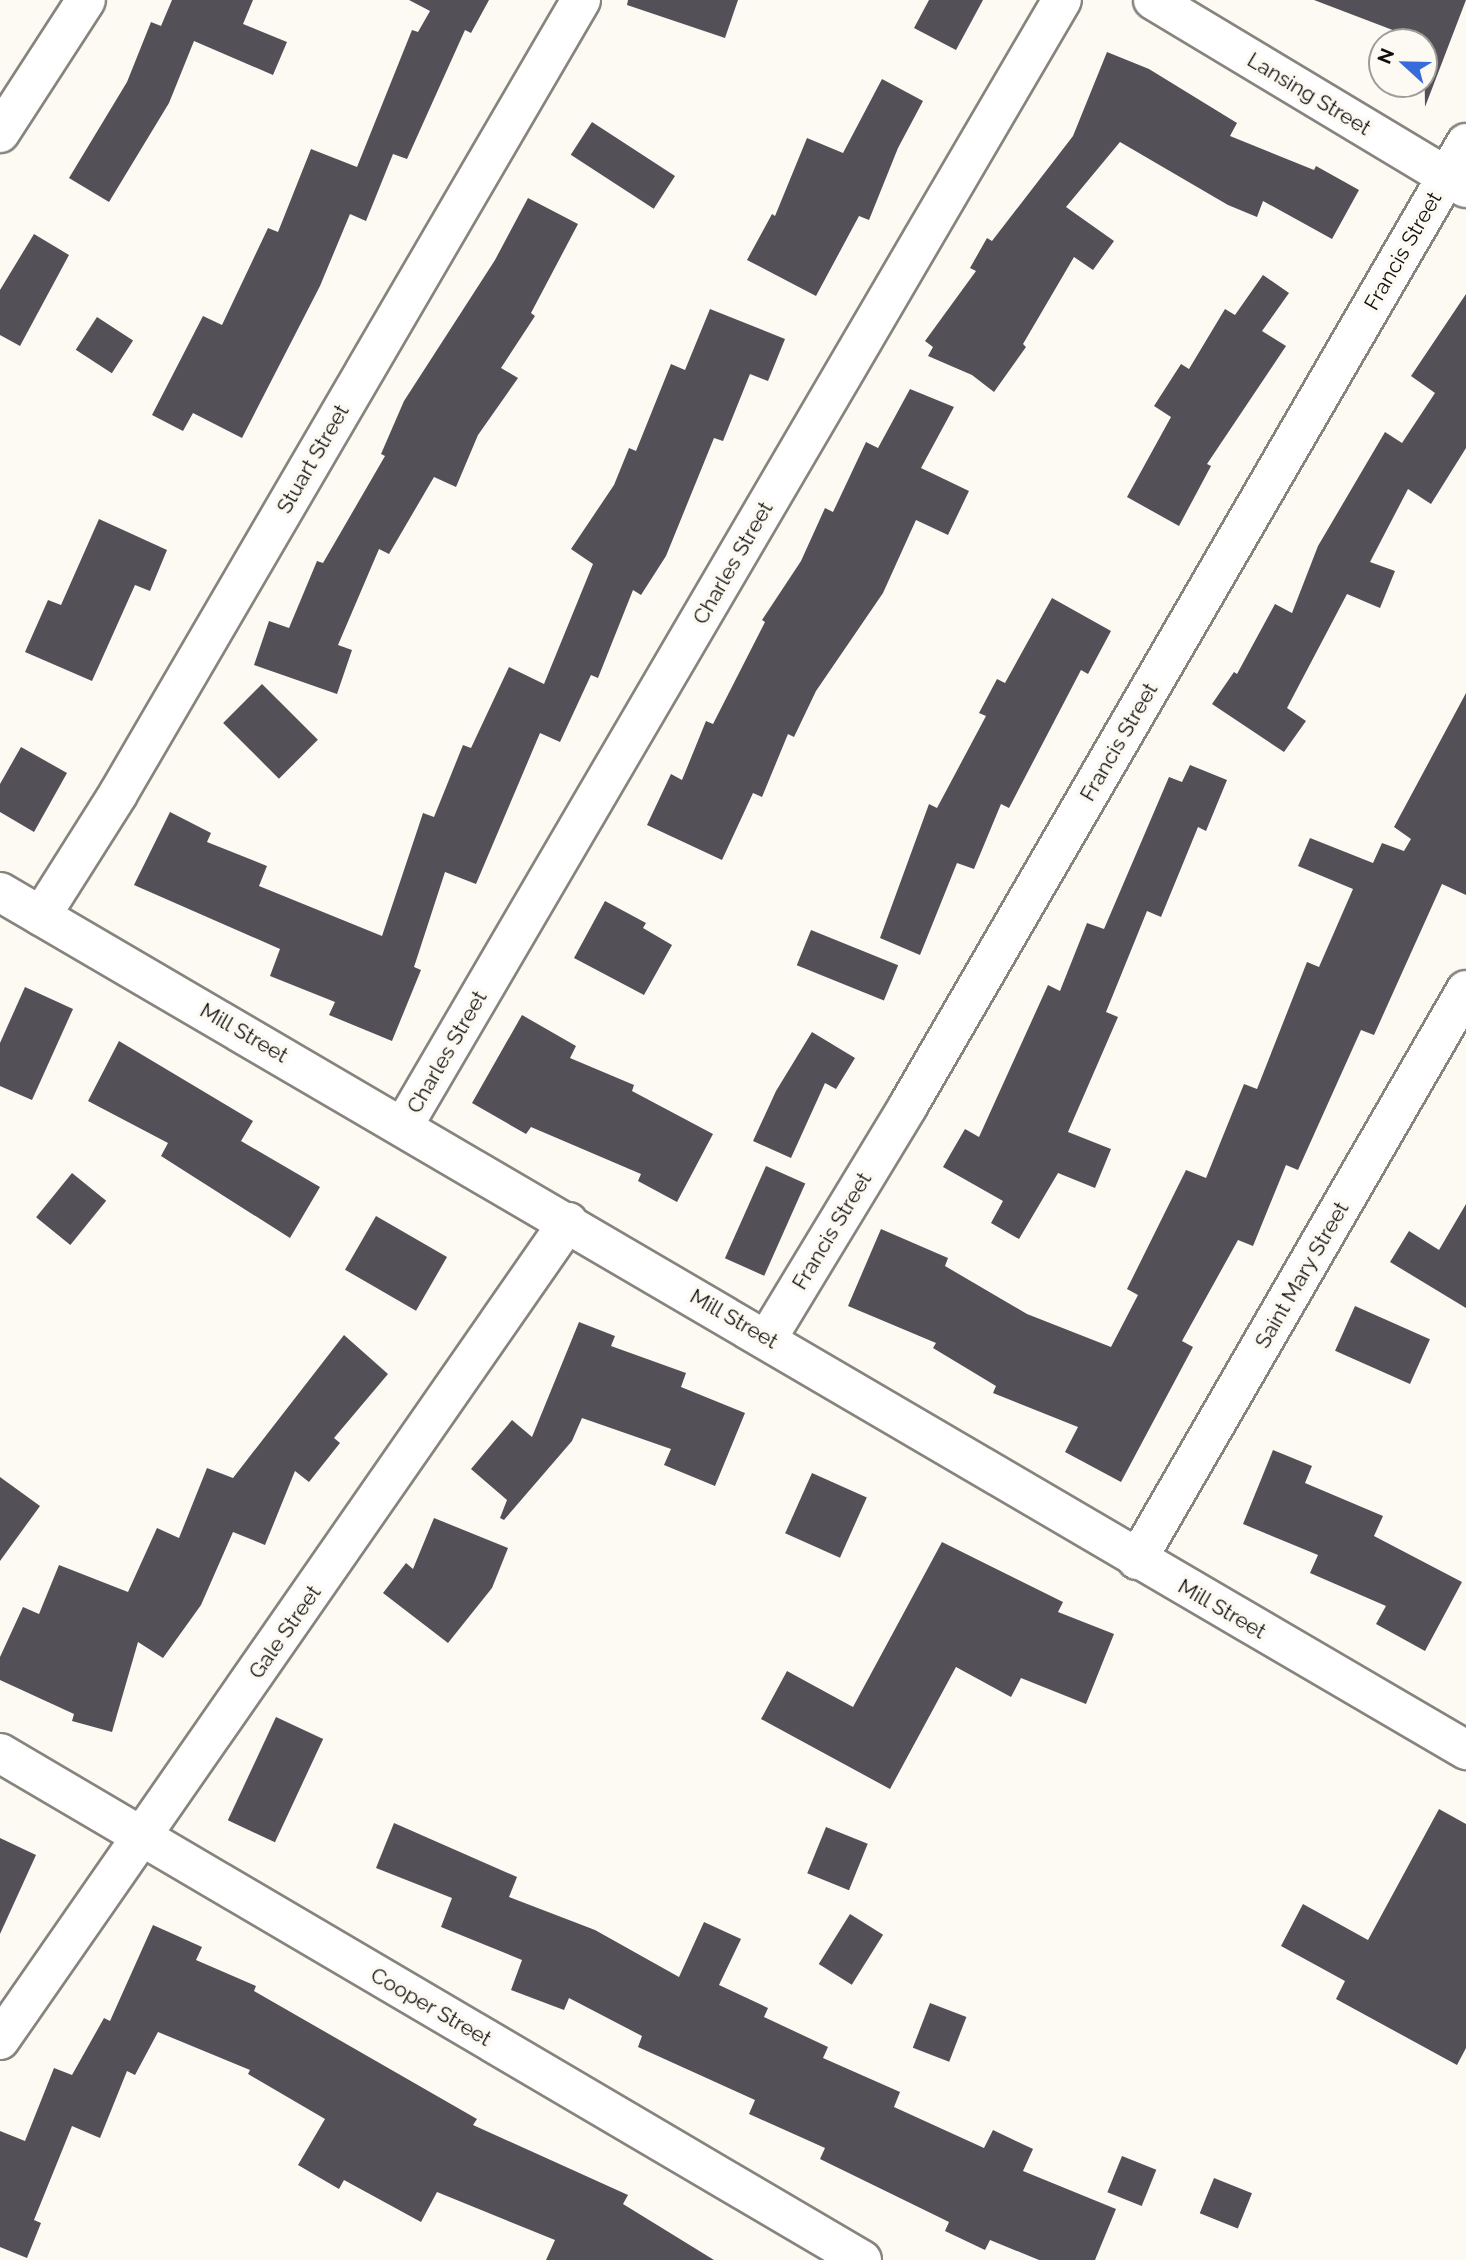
<!DOCTYPE html>
<html>
<head>
<meta charset="utf-8">
<style>
	body { margin:0 }
	#map { position:relative; width:1466px; height:2260px; overflow:hidden; background:#fdfaf3; font-family:Raleway,sans-serif }
	div>[style] { position:absolute }
	.building>* { inset:0; background:#535157; transform-origin:0 0 }
	.roads { filter:drop-shadow(2px 0 #87847e) drop-shadow(-2px 0 #87847e) drop-shadow(0 2px #87847e) drop-shadow(0 -2px #87847e) }
	.minor>* { height:38px; margin:-19px; padding:0 19px; transform-origin:19px; border-radius:19px; background:#fff }
	.highway>* { height:38px; margin:-19px; padding:0 19px; transform-origin:19px; border-radius:19px; background:#fff }
	span { translate:-50% -50%; white-space:nowrap; text-align:center; line-height:1.15; -webkit-text-stroke:7px #fdfaf3; paint-order:stroke }
	.street-label { font-size:21px; color:#100f0d }
	.north { position:absolute; left:1368px; top:28px; width:70px; height:70px; box-sizing:border-box; background:#fdfaf3; border:2px solid #9e9c97; border-radius:50%; rotate:292deg; font-size:19px; font-weight:700; line-height:28px; text-align:center; color:#100f0d }
	.north::after { content:''; display:block; margin:auto; width:24px; height:32px; background:#396cdb; clip-path:polygon(50% 0,100% 100%,50% 72%,0 100%) }
</style>
</head>
<body>
<div id="map">
	<div class="building">
		<div style="clip-path:polygon(172px 0,253px 0,243px 24px,287px 42px,273px 75px,194px 41px,169px 103px,109px 202px,69px 178px,127px 82px,151px 22px,161px 26px)"></div>
		<div style="clip-path:polygon(409px 0,489px 0,471px 33px,465px 30px,407px 159px,393px 154px,366px 221px,350px 214px,320px 286px,242px 438px,193px 413px,183px 431px,152px 415px,203px 316px,222px 325px,268px 228px,278px 232px,311px 149px,357px 167px,412px 30px,418px 32px,430px 11px)"></div>
		<div style="clip-path:polygon(628px 0,738px 0,725px 38px,627px 5px)"></div>
		<div style="clip-path:polygon(929px 0,983px 0,956px 50px,914px 28px)"></div>
		<div style="clip-path:polygon(1314px 0,1466px 0,1425px 107px,1424px 42px)"></div>
		<div style="clip-path:polygon(1107px 52px,1149px 69px,1237px 123px,1230px 136px,1314px 170px,1316px 166px,1359px 190px,1332px 239px,1263px 201px,1257px 217px,1228px 205px,1120px 142px,1066px 207px,1114px 241px,1093px 270px,1074px 257px,1023px 344px,1026px 347px,994px 392px,972px 375px,928px 356px,933px 347px,925px 341px,976px 271px,970px 268px,987px 238px,992px 241px,1073px 136px)"></div>
		<div style="clip-path:polygon(882px 79px,923px 101px,898px 148px,869px 220px,859px 216px,816px 296px,747px 260px,772px 214px,775px 216px,807px 138px,843px 153px)"></div>
		<div style="left:592px;top:122px;width:99px;height:39px;rotate:33deg"></div>
		<div style="clip-path:polygon(528px 198px,578px 224px,531px 313px,535px 316px,501px 368px,518px 378px,478px 435px,456px 487px,434px 477px,389px 554px,379px 549px,338px 645px,352px 650px,337px 694px,254px 665px,269px 621px,289px 628px,317px 561px,323px 563px,385px 456px,381px 454px,404px 401px,495px 260px)"></div>
		<div style="clip-path:polygon(34px 234px,69px 255px,20px 346px,0 335px,0 290px)"></div>
		<div style="clip-path:polygon(1263px 275px,1289px 293px,1262px 331px,1286px 346px,1207px 464px,1211px 466px,1179px 526px,1127px 497px,1171px 417px,1154px 406px,1181px 364px,1189px 369px,1225px 309px,1235px 315px)"></div>
		<div style="clip-path:polygon(1466px 294px,1466px 448px,1431px 504px,1408px 489px,1370px 562px,1395px 571px,1380px 608px,1347px 594px,1287px 708px,1306px 721px,1284px 752px,1212px 704px,1234px 672px,1237px 674px,1275px 604px,1292px 613px,1318px 546px,1385px 432px,1402px 443px,1435px 393px,1411px 376px)"></div>
		<div style="clip-path:polygon(710px 309px,785px 339px,768px 381px,750px 374px,723px 441px,714px 438px,666px 556px,641px 595px,633px 590px,598px 678px,591px 675px,560px 742px,540px 733px,476px 884px,445px 872px,414px 967px,421px 970px,392px 1041px,329px 1015px,335px 1002px,270px 976px,280px 949px,134px 885px,170px 812px,211px 833px,207px 842px,267px 866px,259px 886px,382px 936px,423px 813px,434px 817px,463px 745px,471px 748px,509px 667px,544px 684px,593px 564px,571px 549px,614px 485px,629px 448px,636px 451px,671px 364px,685px 370px)"></div>
		<div style="left:97px;top:317px;width:43px;height:39px;rotate:33deg"></div>
		<div style="clip-path:polygon(910px 389px,954px 407px,921px 468px,969px 491px,948px 535px,916px 520px,883px 593px,816px 691px,794px 737px,788px 734px,762px 797px,753px 793px,722px 860px,647px 825px,671px 774px,682px 780px,706px 721px,713px 724px,765px 622px,762px 620px,801px 561px,825px 508px,833px 512px,866px 442px,878px 448px)"></div>
		<div style="clip-path:polygon(99px 519px,167px 550px,150px 591px,135px 585px,92px 681px,25px 652px,48px 600px,61px 605px)"></div>
		<div style="clip-path:polygon(1052px 598px,1111px 631px,1088px 674px,1081px 670px,1009px 808px,1001px 804px,974px 869px,957px 863px,920px 955px,880px 938px,929px 804px,937px 808px,986px 716px,979px 713px,997px 679px,1005px 683px)"></div>
		<div style="left:262px;top:684px;width:79px;height:55px;rotate:45deg"></div>
		<div style="clip-path:polygon(1466px 693px,1466px 895px,1442px 884px,1374px 1035px,1361px 1030px,1298px 1170px,1286px 1165px,1253px 1246px,1238px 1240px,1182px 1341px,1193px 1347px,1121px 1482px,1065px 1452px,1078px 1427px,993px 1393px,996px 1386px,933px 1348px,936px 1343px,848px 1306px,881px 1229px,948px 1258px,945px 1266px,1027px 1314px,1111px 1347px,1138px 1295px,1127px 1289px,1186px 1170px,1206px 1178px,1244px 1084px,1257px 1089px,1307px 962px,1319px 967px,1353px 889px,1298px 866px,1310px 838px,1373px 863px,1382px 843px,1404px 851px,1411px 839px,1394px 827px)"></div>
		<div style="clip-path:polygon(21px 747px,67px 773px,34px 832px,0 812px,0 784px)"></div>
		<div style="clip-path:polygon(1190px 765px,1227px 780px,1206px 831px,1198px 827px,1161px 917px,1147px 911px,1106px 1012px,1118px 1017px,1068px 1132px,1111px 1149px,1095px 1188px,1058px 1173px,1019px 1239px,991px 1223px,1003px 1201px,943px 1167px,965px 1129px,979px 1137px,1048px 985px,1060px 991px,1087px 923px,1104px 929px,1169px 777px,1182px 782px)"></div>
		<div style="clip-path:polygon(605px 901px,646px 923px,643px 928px,672px 945px,644px 995px,574px 958px)"></div>
		<div style="left:811px;top:930px;width:94px;height:38px;rotate:22deg"></div>
		<div style="clip-path:polygon(25px 987px,73px 1009px,32px 1100px,0 1086px,0 1043px)"></div>
		<div style="clip-path:polygon(522px 1015px,576px 1046px,570px 1058px,634px 1085px,632px 1091px,713px 1134px,677px 1202px,638px 1181px,641px 1174px,531px 1127px,526px 1134px,472px 1103px)"></div>
		<div style="clip-path:polygon(812px 1032px,855px 1058px,836px 1089px,825px 1083px,791px 1158px,753px 1141px,776px 1091px)"></div>
		<div style="clip-path:polygon(119px 1041px,253px 1121px,241px 1141px,320px 1187px,290px 1238px,161px 1156px,168px 1143px,88px 1101px)"></div>
		<div style="left:766px;top:1166px;width:43px;height:101px;rotate:24deg"></div>
		<div style="left:72px;top:1173px;width:44px;height:57px;rotate:39deg"></div>
		<div style="clip-path:polygon(1466px 1204px,1466px 1308px,1390px 1262px,1409px 1231px,1439px 1250px)"></div>
		<div style="left:376px;top:1216px;width:82px;height:62px;rotate:30deg"></div>
		<div style="left:1355px;top:1306px;width:82px;height:49px;rotate:24deg"></div>
		<div style="clip-path:polygon(579px 1322px,615px 1336px,611px 1346px,686px 1373px,681px 1387px,745px 1413px,715px 1486px,664px 1465px,671px 1449px,582px 1418px,572px 1441px,504px 1520px,500px 1518px,507px 1500px,471px 1469px,512px 1420px,532px 1437px)"></div>
		<div style="clip-path:polygon(344px 1335px,388px 1374px,334px 1438px,340px 1443px,309px 1482px,295px 1471px,265px 1545px,233px 1532px,201px 1605px,163px 1658px,138px 1642px,112px 1732px,72px 1721px,74px 1714px,0 1680px,0 1657px,23px 1607px,39px 1614px,59px 1565px,128px 1592px,157px 1528px,179px 1538px,207px 1468px,233px 1478px)"></div>
		<div style="clip-path:polygon(1273px 1450px,1312px 1466px,1305px 1483px,1383px 1516px,1374px 1536px,1462px 1582px,1425px 1651px,1376px 1624px,1386px 1606px,1310px 1573px,1318px 1555px,1243px 1524px)"></div>
		<div style="left:812px;top:1473px;width:60px;height:66px;rotate:24deg"></div>
		<div style="clip-path:polygon(0 1477px,40px 1506px,0 1561px)"></div>
		<div style="clip-path:polygon(434px 1518px,508px 1548px,492px 1588px,448px 1643px,383px 1593px,406px 1563px,413px 1569px)"></div>
		<div style="clip-path:polygon(942px 1542px,1063px 1602px,1058px 1612px,1114px 1634px,1086px 1704px,1021px 1678px,1011px 1697px,956px 1667px,890px 1789px,761px 1719px,787px 1671px,853px 1707px)"></div>
		<div style="left:276px;top:1717px;width:52px;height:114px;rotate:25deg"></div>
		<div style="clip-path:polygon(1439px 1809px,1466px 1824px,1466px 2048px,1457px 2065px,1336px 1999px,1345px 1981px,1281px 1946px,1303px 1904px,1368px 1940px)"></div>
		<div style="clip-path:polygon(394px 1823px,517px 1877px,509px 1897px,595px 1930px,679px 1977px,704px 1922px,741px 1939px,719px 1985px,768px 2008px,764px 2017px,828px 2047px,823px 2058px,900px 2092px,894px 2107px,984px 2148px,993px 2130px,1033px 2149px,1023px 2171px,1116px 2209px,1095px 2260px,1039px 2260px,990px 2240px,985px 2250px,945px 2231px,949px 2222px,820px 2159px,825px 2148px,749px 2114px,755px 2100px,638px 2047px,642px 2036px,569px 1998px,564px 2010px,511px 1990px,522px 1960px,441px 1927px,452px 1898px,376px 1868px)"></div>
		<div style="left:826px;top:1827px;width:45px;height:50px;rotate:22deg"></div>
		<div style="clip-path:polygon(0 1838px,36px 1855px,0 1934px)"></div>
		<div style="left:850px;top:1914px;width:39px;height:59px;rotate:32deg"></div>
		<div style="clip-path:polygon(153px 1925px,202px 1947px,196px 1960px,256px 1986px,254px 1991px,477px 2119px,473px 2125px,628px 2195px,623px 2204px,714px 2260px,546px 2260px,555px 2240px,437px 2192px,421px 2222px,344px 2180px,339px 2189px,298px 2165px,325px 2119px,248px 2074px,250px 2070px,158px 2032px,135px 2075px,127px 2071px,100px 2138px,72px 2126px,34px 2220px,41px 2223px,27px 2258px,0 2247px,0 2131px,25px 2141px,54px 2068px,72px 2075px,104px 2018px,110px 2021px)"></div>
		<div style="left:930px;top:2003px;width:39px;height:48px;rotate:21deg"></div>
		<div style="left:1122px;top:2156px;width:37px;height:39px;rotate:22deg"></div>
		<div style="left:1214px;top:2178px;width:41px;height:38px;rotate:22deg"></div>
	</div>
	<div class="roads">
		<div class="minor">
			<div style="left:1153px;top:0;width:365px;rotate:31deg"></div>
			<div style="left:0;top:133px;width:158px;rotate:-57.1deg"></div>
			<div style="left:41px;top:916px;width:144px;rotate:-57.7deg"></div>
			<div style="left:118px;top:794px;width:919px;rotate:-59.75deg"></div>
			<div style="left:404px;top:1125px;width:1303px;rotate:-59.68deg"></div>
			<div style="left:767px;top:1339px;width:272px;rotate:-58.8deg"></div>
			<div style="left:908px;top:1106px;width:1113px;rotate:-59.91deg"></div>
			<div style="left:1137px;top:1560px;width:658px;rotate:-60.01deg"></div>
			<div style="left:0;top:1753px;width:1000px;rotate:30.46deg"></div>
			<div style="left:0;top:2040px;width:996px;rotate:-55.22deg"></div>
		</div>
		<div class="highway">
			<div style="left:0;top:892px;width:1699px;rotate:30.34deg"></div>
		</div>
	</div>
	<div class="street-label">
		<span style="left:1309px;top:94px;rotate:31deg">Lansing Street</span>
		<span style="left:1403px;top:251px;rotate:-60deg">Francis Street</span>
		<span style="left:313px;top:459px;rotate:-60deg">Stuart Street</span>
		<span style="left:733px;top:563px;rotate:-60deg">Charles Street</span>
		<span style="left:1119px;top:742px;rotate:-60deg">Francis Street</span>
		<span style="left:244px;top:1033px;rotate:30deg">Mill Street</span>
		<span style="left:447px;top:1052px;rotate:-60deg">Charles Street</span>
		<span style="left:832px;top:1231px;rotate:-59deg">Francis Street</span>
		<span style="left:1302px;top:1275px;rotate:-60deg">Saint Mary Street</span>
		<span style="left:734px;top:1319px;rotate:30deg">Mill Street</span>
		<span style="left:1222px;top:1609px;rotate:30deg">Mill Street</span>
		<span style="left:285px;top:1632px;rotate:-55deg">Gale Street</span>
		<span style="left:431px;top:2007px;rotate:30deg">Cooper Street</span>
	</div>
	<div class="north">N</div>
</div>
</body>
</html>
